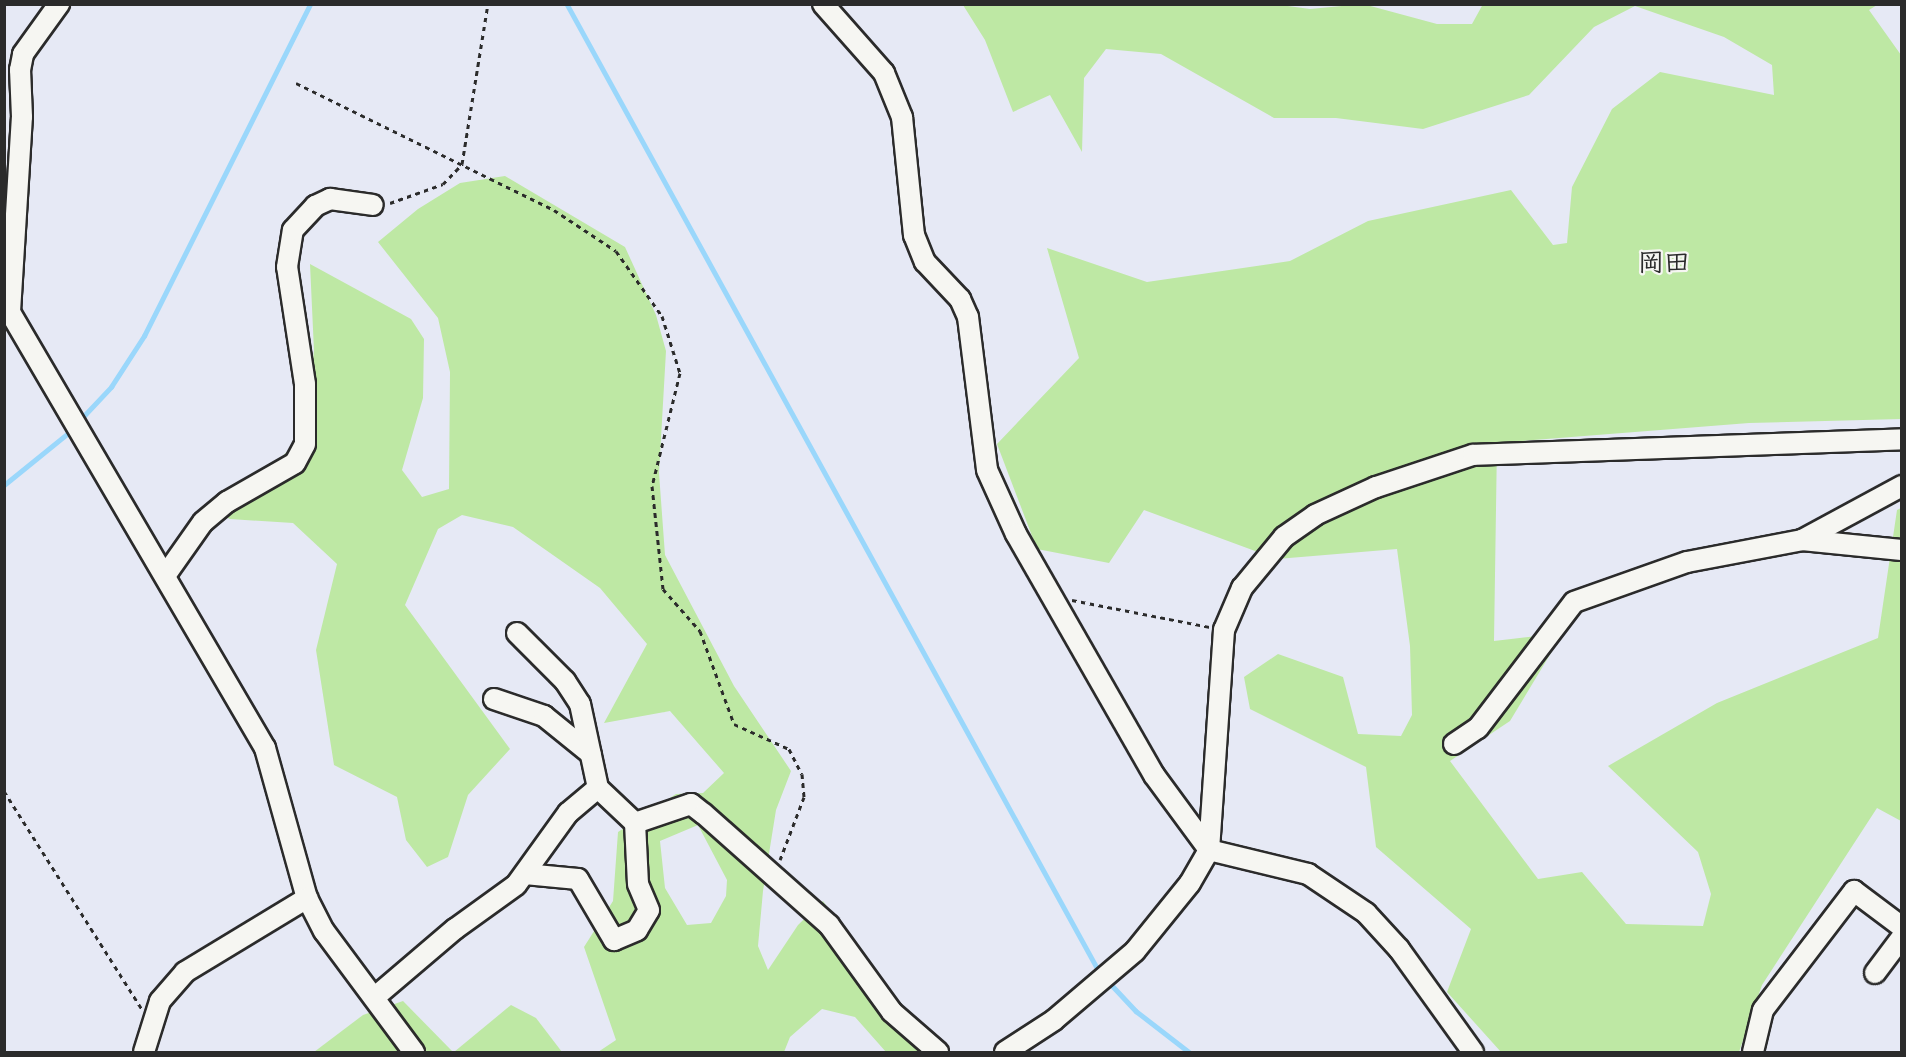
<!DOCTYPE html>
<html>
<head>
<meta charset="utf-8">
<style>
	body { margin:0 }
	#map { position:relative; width:1906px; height:1057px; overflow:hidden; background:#e6e9f5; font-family:"Comic Neue","Klee One",sans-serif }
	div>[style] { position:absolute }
	.green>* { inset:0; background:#bee8a4 }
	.stream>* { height:4.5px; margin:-2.25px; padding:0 2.25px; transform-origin:2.25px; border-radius:2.25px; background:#9ad7fb }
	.path>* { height:3px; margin-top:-1.5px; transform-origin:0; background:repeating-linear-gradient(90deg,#2b2b2b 0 4.5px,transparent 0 9px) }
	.roads { filter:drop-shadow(2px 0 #2b2b2b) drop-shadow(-2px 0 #2b2b2b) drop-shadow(0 2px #2b2b2b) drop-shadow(0 -2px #2b2b2b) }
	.minor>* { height:20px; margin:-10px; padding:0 10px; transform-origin:10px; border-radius:10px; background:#f6f6f2 }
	span { translate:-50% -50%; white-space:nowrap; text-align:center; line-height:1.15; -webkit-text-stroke:4.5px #f6f6f2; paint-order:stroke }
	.quarter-label { font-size:26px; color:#2b2b2b; font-weight:700 }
	.frame { position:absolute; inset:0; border:6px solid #2b2b2b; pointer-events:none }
</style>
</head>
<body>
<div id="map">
	<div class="green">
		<div style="clip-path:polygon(1273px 4px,1310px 9px,1363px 4px,1437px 24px,1472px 24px,1483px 4px,1877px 5px,1869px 10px,1901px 55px,1901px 419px,1749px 423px,1497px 443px,1494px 641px,1563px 633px,1510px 721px,1450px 761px,1538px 879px,1582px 872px,1626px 924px,1703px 926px,1711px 894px,1698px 852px,1608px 766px,1717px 703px,1878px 638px,1897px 510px,1901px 508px,1901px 821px,1877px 808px,1762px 985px,1739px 1052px,1501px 1052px,1447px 992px,1471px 929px,1376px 847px,1366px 767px,1250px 709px,1244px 677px,1278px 654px,1343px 677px,1358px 734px,1401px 736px,1412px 715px,1410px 646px,1397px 549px,1277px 559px,1144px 510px,1109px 563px,1037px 549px,997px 444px,1079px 358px,1047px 248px,1147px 282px,1290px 261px,1368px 221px,1511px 190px,1553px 245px,1567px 243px,1572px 187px,1612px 109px,1660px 72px,1774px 95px,1772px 65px,1724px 37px,1635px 6px,1594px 27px,1529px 95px,1423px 129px,1336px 118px,1274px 118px,1161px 54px,1106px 49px,1084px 78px,1082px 152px,1050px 95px,1013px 112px,985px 40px,963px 5px)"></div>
		<div style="clip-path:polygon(evenodd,505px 176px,625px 247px,656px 315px,666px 351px,659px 473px,665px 555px,734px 686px,791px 771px,776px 810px,763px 891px,758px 946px,768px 970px,798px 925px,823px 901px,933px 1052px,886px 1052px,855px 1017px,822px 1009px,790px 1037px,784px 1052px,598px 1052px,616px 1040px,584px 947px,613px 901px,618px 832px,676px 794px,703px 793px,724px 773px,670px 711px,604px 723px,647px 644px,600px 588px,513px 527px,462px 515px,438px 529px,405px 605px,510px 749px,468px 795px,448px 857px,427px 867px,406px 840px,397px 797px,334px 765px,316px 650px,337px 564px,293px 523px,230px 519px,208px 508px,273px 466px,304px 434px,314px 351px,310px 264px,411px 319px,424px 339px,423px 398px,402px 470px,422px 497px,449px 489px,450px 372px,438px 318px,378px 242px,418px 209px,460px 183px,505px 176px,698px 825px,727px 880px,726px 896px,711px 923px,687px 925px,665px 888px,660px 841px,698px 825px)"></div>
		<div style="clip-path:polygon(403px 1001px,453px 1052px,314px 1052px,363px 1015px)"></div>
		<div style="clip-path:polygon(511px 1005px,536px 1018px,562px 1052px,454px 1052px)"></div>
	</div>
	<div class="stream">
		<div style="left:567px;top:4px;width:1106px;rotate:61.19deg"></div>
		<div style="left:79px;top:421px;width:47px;rotate:-46.7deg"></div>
		<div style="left:111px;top:387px;width:61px;rotate:-57.1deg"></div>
		<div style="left:144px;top:336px;width:371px;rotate:-63.4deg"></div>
		<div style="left:4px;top:485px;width:87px;rotate:-39deg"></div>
		<div style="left:1108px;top:981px;width:41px;rotate:47deg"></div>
		<div style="left:1136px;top:1011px;width:67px;rotate:37.7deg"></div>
	</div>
	<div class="path">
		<div style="left:296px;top:83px;width:288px;rotate:26.2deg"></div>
		<div style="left:554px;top:210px;width:74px;rotate:33.5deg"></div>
		<div style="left:616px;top:251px;width:80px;rotate:54.7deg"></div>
		<div style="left:662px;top:316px;width:60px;rotate:72.5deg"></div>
		<div style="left:680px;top:373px;width:116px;rotate:103.9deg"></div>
		<div style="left:652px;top:486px;width:104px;rotate:83.9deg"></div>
		<div style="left:663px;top:589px;width:56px;rotate:48.6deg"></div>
		<div style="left:700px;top:631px;width:99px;rotate:69.9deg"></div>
		<div style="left:734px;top:724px;width:60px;rotate:24.4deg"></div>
		<div style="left:789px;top:749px;width:28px;rotate:63deg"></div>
		<div style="left:802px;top:774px;width:23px;rotate:85deg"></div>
		<div style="left:804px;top:797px;width:67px;rotate:110.9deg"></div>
		<div style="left:390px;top:203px;width:56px;rotate:-19.7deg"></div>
		<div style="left:443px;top:184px;width:28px;rotate:-46deg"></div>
		<div style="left:462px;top:164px;width:162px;rotate:-80.8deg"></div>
		<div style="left:1072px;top:600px;width:141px;rotate:11.1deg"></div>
		<div style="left:4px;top:791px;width:257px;rotate:57.7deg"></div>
	</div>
	<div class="roads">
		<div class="minor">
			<div style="left:823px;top:4px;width:92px;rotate:48.5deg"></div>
			<div style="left:884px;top:73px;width:48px;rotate:67.8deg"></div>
			<div style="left:902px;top:117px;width:119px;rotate:84.2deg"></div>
			<div style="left:914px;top:235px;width:29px;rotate:68deg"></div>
			<div style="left:925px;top:262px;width:51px;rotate:46.6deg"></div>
			<div style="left:960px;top:299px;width:20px;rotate:66deg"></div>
			<div style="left:968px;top:317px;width:154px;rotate:82.9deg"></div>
			<div style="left:987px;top:470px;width:70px;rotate:65.6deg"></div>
			<div style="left:1016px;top:534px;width:278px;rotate:60.2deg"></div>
			<div style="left:1154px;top:775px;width:93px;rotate:53.7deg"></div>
			<div style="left:1209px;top:850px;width:102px;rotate:13.6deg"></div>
			<div style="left:1308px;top:874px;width:70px;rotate:33.9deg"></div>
			<div style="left:1366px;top:913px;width:49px;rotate:47.5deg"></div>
			<div style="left:1399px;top:949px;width:127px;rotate:54.3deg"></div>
			<div style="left:4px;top:302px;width:517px;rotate:59.66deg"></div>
			<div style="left:265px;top:748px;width:156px;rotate:74.4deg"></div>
			<div style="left:307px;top:898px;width:37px;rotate:63deg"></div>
			<div style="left:324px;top:931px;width:151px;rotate:53.4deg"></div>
			<div style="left:10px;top:312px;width:195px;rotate:-86.5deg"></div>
			<div style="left:22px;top:117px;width:47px;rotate:-92.4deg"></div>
			<div style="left:20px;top:70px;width:16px;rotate:-79deg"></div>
			<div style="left:23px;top:54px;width:62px;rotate:-54.2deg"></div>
			<div style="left:1802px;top:540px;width:114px;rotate:-28.4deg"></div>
			<div style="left:167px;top:573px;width:62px;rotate:-54.8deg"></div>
			<div style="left:203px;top:522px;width:31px;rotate:-40deg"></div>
			<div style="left:227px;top:502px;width:78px;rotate:-29.8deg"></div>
			<div style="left:295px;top:463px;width:21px;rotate:-62deg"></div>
			<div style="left:305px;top:444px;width:60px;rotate:-90deg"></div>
			<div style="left:305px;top:384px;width:118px;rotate:-98.7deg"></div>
			<div style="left:287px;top:267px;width:37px;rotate:-81deg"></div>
			<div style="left:293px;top:230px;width:33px;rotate:-47deg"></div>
			<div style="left:315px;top:206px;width:17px;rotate:-25deg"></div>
			<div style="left:330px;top:199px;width:43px;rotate:7.9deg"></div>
			<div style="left:517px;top:633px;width:68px;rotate:45deg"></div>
			<div style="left:565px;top:681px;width:27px;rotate:57deg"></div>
			<div style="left:580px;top:704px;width:86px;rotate:77.9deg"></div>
			<div style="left:598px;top:788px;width:51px;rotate:43.4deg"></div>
			<div style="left:635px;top:823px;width:59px;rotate:-18.7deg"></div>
			<div style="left:691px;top:804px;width:16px;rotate:38deg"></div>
			<div style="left:704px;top:814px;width:167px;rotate:41.6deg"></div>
			<div style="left:829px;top:925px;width:107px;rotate:54.1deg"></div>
			<div style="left:892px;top:1012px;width:61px;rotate:41deg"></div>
			<div style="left:494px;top:699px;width:53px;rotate:18.8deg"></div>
			<div style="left:544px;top:716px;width:60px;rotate:39deg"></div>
			<div style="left:1454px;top:744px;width:29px;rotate:-34deg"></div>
			<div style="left:1478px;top:728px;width:158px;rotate:-52.7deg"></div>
			<div style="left:1574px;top:602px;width:120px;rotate:-19.5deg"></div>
			<div style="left:1687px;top:562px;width:117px;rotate:-10.8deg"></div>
			<div style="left:1802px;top:540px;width:100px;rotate:5.7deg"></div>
			<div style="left:525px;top:874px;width:53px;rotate:5.4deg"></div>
			<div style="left:578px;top:879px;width:71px;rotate:59.5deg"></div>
			<div style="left:614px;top:940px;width:25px;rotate:-23deg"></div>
			<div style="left:637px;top:930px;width:23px;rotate:-59deg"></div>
			<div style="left:649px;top:910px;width:28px;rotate:-113deg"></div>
			<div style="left:638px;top:884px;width:61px;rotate:-92.8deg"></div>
			<div style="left:1875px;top:973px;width:45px;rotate:-53.1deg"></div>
			<div style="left:375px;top:997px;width:105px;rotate:-40.4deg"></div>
			<div style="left:455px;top:929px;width:75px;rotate:-35.8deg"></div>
			<div style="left:516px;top:885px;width:89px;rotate:-54.2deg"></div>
			<div style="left:568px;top:813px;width:39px;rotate:-40deg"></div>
			<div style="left:144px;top:1052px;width:53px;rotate:-72.6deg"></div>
			<div style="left:160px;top:1001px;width:38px;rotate:-49deg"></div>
			<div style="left:185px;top:972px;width:143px;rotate:-31.2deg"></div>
			<div style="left:1005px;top:1052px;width:59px;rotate:-33.1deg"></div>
			<div style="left:1054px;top:1020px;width:106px;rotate:-40.4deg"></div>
			<div style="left:1135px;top:951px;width:87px;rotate:-51deg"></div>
			<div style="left:1190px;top:883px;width:38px;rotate:-60deg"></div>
			<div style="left:1209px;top:850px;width:221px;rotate:-86.1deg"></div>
			<div style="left:1224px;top:630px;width:46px;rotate:-66.8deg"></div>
			<div style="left:1242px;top:588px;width:66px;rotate:-50.5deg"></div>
			<div style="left:1284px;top:537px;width:38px;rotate:-35deg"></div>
			<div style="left:1315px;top:515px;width:67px;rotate:-24.7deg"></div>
			<div style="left:1376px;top:487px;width:102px;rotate:-18.3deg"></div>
			<div style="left:1473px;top:455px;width:429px;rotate:-2.1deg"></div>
			<div style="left:1753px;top:1052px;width:43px;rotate:-76.6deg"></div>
			<div style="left:1763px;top:1010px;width:150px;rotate:-52.6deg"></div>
			<div style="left:1854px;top:891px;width:60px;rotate:36.9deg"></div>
		</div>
	</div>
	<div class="quarter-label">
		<span style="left:1664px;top:264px">岡田</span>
	</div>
	<div class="frame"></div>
</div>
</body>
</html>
